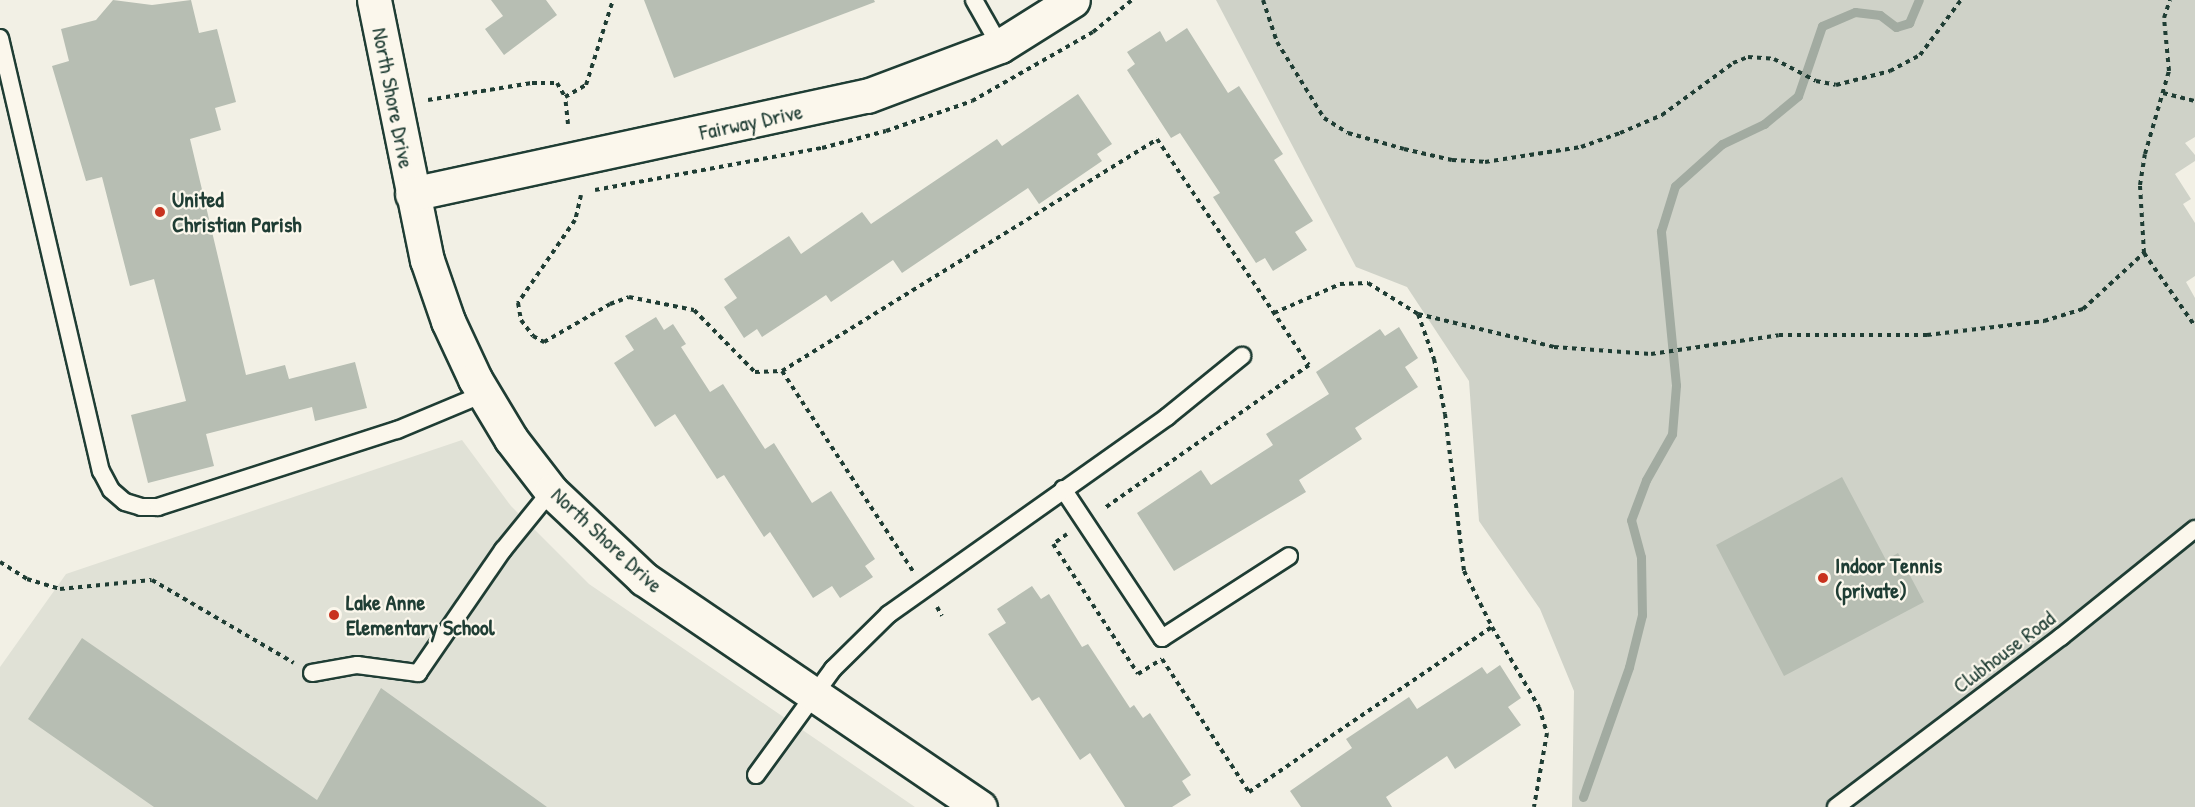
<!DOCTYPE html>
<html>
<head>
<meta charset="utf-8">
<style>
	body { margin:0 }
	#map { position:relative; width:2195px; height:807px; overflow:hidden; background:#f2f0e5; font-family:"Patrick Hand",sans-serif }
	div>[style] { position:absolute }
	.built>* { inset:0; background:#e0e1d6 }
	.green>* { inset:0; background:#cfd2c8 }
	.stream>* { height:9px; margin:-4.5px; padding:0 4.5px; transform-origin:4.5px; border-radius:4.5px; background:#a2aba1 }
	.building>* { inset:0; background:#b7beb3 }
	.path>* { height:4px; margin-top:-2px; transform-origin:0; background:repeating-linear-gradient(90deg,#1f3d34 0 4.5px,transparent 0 9px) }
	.roads { filter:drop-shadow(2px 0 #1f3d34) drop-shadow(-2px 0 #1f3d34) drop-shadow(0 2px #1f3d34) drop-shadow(0 -2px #1f3d34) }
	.lane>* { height:16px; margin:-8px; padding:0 8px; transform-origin:8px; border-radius:8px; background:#fbf7ec }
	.secondary>* { height:33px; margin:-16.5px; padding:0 16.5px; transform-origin:16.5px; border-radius:16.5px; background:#fbf7ec }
	.dots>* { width:16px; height:16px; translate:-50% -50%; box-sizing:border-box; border:3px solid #fbf7ec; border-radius:50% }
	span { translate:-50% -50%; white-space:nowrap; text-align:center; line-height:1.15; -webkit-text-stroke:4.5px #fbf7ec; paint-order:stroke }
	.street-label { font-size:22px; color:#1f3d34 }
	.poi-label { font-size:22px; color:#1f3d34; font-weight:700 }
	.left { translate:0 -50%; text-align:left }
</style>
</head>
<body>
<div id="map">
	<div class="built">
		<div style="clip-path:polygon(462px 440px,511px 506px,589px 584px,915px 807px,0 807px,0 667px,66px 574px)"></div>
	</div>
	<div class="green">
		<div style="clip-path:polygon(1216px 0,2195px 0,2195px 137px,2185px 143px,2195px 155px,2195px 161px,2175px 174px,2191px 199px,2183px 204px,2195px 223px,2195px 276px,2186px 282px,2195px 298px,2195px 807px,1572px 807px,1574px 691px,1540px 609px,1479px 521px,1469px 381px,1407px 287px,1356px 267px)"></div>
	</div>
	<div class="stream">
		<div style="left:1583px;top:797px;width:138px;rotate:-70.5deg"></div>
		<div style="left:1629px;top:667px;width:54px;rotate:-76deg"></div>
		<div style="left:1642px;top:615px;width:58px;rotate:-91deg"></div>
		<div style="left:1641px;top:557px;width:38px;rotate:-105deg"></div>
		<div style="left:1631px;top:520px;width:43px;rotate:-69.4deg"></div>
		<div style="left:1646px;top:480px;width:53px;rotate:-60.5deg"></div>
		<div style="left:1672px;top:434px;width:49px;rotate:-85.3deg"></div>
		<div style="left:1676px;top:385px;width:155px;rotate:-95.6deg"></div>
		<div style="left:1661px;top:231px;width:47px;rotate:-72.7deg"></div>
		<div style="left:1675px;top:186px;width:63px;rotate:-41.8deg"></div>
		<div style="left:1722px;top:144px;width:47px;rotate:-25.5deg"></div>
		<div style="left:1764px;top:124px;width:44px;rotate:-39.5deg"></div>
		<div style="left:1798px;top:96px;width:74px;rotate:-71.1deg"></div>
		<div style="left:1822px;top:26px;width:36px;rotate:-23deg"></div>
		<div style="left:1855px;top:12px;width:25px;rotate:7deg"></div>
		<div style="left:1880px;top:15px;width:20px;rotate:37deg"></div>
		<div style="left:1896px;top:27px;width:14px;rotate:-17deg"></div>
		<div style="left:1909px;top:23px;width:25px;rotate:-67deg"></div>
	</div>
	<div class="building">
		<div style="clip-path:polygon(113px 0,152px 5px,191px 0,199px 33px,217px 29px,236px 102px,215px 108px,221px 130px,190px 139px,246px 375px,285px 365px,289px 379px,355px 362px,367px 408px,315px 421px,312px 407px,206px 434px,214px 466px,148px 483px,131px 415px,186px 401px,154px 279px,130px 286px,102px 177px,86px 181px,52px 66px,69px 61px,61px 29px,96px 20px)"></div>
		<div style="clip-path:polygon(491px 0,546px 0,557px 15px,504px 55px,485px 29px,503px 16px)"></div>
		<div style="clip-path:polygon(644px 0,874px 0,875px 2px,674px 78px)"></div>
		<div style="clip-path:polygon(1187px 28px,1228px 93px,1239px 86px,1283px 154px,1274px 160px,1313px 221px,1295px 232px,1307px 250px,1273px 271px,1265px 258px,1256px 263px,1213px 197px,1220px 193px,1180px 133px,1171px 138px,1127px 70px,1135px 64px,1127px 52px,1160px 31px,1166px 42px)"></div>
		<div style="clip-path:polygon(1078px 94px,1112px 144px,1097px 154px,1102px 161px,1039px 204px,1028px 188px,902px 273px,893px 260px,831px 302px,826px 295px,762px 337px,757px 329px,744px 338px,724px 307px,737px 298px,724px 279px,789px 236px,801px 254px,862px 212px,871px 224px,997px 139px,1002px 146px)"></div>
		<div style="clip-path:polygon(656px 317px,664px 330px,673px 324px,686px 344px,681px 347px,710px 392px,723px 384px,765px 449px,774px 443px,812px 503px,831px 491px,875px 559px,865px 566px,873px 577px,840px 598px,832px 586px,813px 598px,770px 532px,764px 537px,724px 475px,717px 479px,675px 414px,655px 427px,614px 363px,634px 350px,625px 336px)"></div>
		<div style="clip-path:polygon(1399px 327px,1418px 358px,1405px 367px,1418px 387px,1355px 428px,1362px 439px,1299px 480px,1306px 492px,1174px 571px,1137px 513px,1201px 470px,1211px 485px,1273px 445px,1266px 434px,1329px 394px,1316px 372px,1380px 329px,1385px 336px)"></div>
		<div style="clip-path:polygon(1842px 477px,1886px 560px,1898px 553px,1924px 602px,1784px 676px,1716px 545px)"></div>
		<div style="clip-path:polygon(1032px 586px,1041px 599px,1049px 594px,1082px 647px,1088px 644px,1130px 708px,1134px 705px,1143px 718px,1150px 713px,1191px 775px,1182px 781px,1191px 795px,1172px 807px,1125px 807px,1090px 753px,1080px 760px,1039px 697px,1032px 701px,988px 634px,1006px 623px,997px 609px)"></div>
		<div style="clip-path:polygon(82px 638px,317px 800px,381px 688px,547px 807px,154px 807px,28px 719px)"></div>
		<div style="clip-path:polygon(1500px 665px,1521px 698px,1508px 707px,1521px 725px,1455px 769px,1447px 756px,1386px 797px,1392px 807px,1301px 807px,1290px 791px,1352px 748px,1346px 739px,1409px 697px,1417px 709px,1482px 667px,1487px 674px)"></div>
	</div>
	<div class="path">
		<div style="left:1263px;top:0;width:44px;rotate:71.6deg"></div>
		<div style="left:1277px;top:42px;width:89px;rotate:58.3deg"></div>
		<div style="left:1324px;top:118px;width:28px;rotate:32deg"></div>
		<div style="left:1348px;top:133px;width:58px;rotate:15.9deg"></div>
		<div style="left:1404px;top:149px;width:49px;rotate:12.9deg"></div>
		<div style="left:1452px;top:160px;width:33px;rotate:3deg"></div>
		<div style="left:1485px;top:162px;width:97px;rotate:-8.9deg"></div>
		<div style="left:1581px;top:147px;width:41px;rotate:-19.7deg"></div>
		<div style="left:1620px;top:133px;width:46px;rotate:-23.2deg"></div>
		<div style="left:1662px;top:115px;width:88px;rotate:-36.2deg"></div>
		<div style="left:1733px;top:63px;width:16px;rotate:-22deg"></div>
		<div style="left:1748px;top:57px;width:26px;rotate:4deg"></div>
		<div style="left:1774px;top:59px;width:47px;rotate:27.6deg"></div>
		<div style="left:1816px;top:81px;width:20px;rotate:11deg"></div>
		<div style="left:1836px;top:85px;width:56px;rotate:-14.5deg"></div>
		<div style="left:1890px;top:71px;width:34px;rotate:-28deg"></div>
		<div style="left:1920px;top:55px;width:69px;rotate:-53.3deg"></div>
		<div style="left:2163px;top:93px;width:33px;rotate:14deg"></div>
		<div style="left:428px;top:100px;width:105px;rotate:-9.3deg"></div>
		<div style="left:532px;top:83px;width:25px"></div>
		<div style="left:557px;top:83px;width:16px;rotate:60deg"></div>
		<div style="left:568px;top:124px;width:27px;rotate:-96deg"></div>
		<div style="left:565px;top:97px;width:24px;rotate:-30deg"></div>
		<div style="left:586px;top:85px;width:89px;rotate:-72.4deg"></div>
		<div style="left:595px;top:190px;width:231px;rotate:-10.5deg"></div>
		<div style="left:822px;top:148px;width:66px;rotate:-14.9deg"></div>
		<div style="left:886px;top:131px;width:91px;rotate:-19.2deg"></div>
		<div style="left:972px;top:101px;width:139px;rotate:-29.7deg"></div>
		<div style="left:1093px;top:32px;width:50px;rotate:-39.4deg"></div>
		<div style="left:581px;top:195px;width:26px;rotate:103deg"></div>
		<div style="left:575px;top:220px;width:101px;rotate:124.5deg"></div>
		<div style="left:518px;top:303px;width:17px;rotate:80deg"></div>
		<div style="left:521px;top:320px;width:20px;rotate:53deg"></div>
		<div style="left:533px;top:336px;width:13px;rotate:29deg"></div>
		<div style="left:544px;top:342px;width:76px;rotate:-29.9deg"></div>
		<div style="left:610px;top:304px;width:20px;rotate:-20deg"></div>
		<div style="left:629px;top:297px;width:66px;rotate:11.3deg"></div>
		<div style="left:694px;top:310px;width:87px;rotate:45.5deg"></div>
		<div style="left:755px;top:372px;width:27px;rotate:-2deg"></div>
		<div style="left:782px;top:371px;width:441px;rotate:-31.7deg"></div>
		<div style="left:1157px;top:139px;width:272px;rotate:56.1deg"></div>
		<div style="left:1309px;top:365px;width:251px;rotate:145deg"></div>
		<div style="left:2144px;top:253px;width:68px;rotate:-93.4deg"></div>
		<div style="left:2140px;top:185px;width:31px;rotate:-81deg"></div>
		<div style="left:2145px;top:154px;width:86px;rotate:-73.9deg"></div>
		<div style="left:2169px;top:71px;width:53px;rotate:-95.4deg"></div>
		<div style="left:2164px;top:18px;width:19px;rotate:-72deg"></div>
		<div style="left:1274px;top:313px;width:72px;rotate:-23.7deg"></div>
		<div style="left:1340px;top:284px;width:28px;rotate:-2deg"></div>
		<div style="left:1368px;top:283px;width:59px;rotate:31.8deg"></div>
		<div style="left:1418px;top:314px;width:140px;rotate:13.6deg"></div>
		<div style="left:1554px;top:347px;width:97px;rotate:4.1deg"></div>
		<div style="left:1651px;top:354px;width:129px;rotate:-8.4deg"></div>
		<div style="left:1779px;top:335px;width:148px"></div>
		<div style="left:1927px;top:335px;width:118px;rotate:-6.8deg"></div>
		<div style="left:2044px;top:321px;width:41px;rotate:-17.1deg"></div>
		<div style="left:2083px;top:309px;width:83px;rotate:-42.6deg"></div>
		<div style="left:2144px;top:253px;width:89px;rotate:55.1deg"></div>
		<div style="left:1418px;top:314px;width:48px;rotate:70.4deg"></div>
		<div style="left:1434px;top:359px;width:56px;rotate:78.7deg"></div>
		<div style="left:1445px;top:414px;width:158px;rotate:83.1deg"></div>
		<div style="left:1464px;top:571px;width:63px;rotate:63.4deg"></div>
		<div style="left:1492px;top:627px;width:93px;rotate:59.6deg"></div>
		<div style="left:1539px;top:707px;width:27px;rotate:73deg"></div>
		<div style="left:1547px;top:733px;width:75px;rotate:100deg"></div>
		<div style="left:782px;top:371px;width:239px;rotate:56.8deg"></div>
		<div style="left:1067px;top:534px;width:17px;rotate:144deg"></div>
		<div style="left:1053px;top:544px;width:155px;rotate:56.8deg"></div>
		<div style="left:1138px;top:674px;width:28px;rotate:-32deg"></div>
		<div style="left:1162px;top:659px;width:159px;rotate:56.8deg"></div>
		<div style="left:1249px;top:792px;width:294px;rotate:-34.2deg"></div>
		<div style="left:0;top:562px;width:32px;rotate:32deg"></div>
		<div style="left:27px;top:579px;width:34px;rotate:17deg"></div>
		<div style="left:60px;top:589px;width:92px;rotate:-5.6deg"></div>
		<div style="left:152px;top:580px;width:164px;rotate:30.3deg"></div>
		<div style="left:937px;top:607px;width:10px;rotate:61deg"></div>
	</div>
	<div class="roads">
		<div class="lane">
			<div style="left:974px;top:0;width:53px;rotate:60.5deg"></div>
			<div style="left:0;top:38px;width:445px;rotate:76.9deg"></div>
			<div style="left:101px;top:471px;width:21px;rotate:62deg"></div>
			<div style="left:111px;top:490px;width:18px;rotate:41deg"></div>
			<div style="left:125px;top:502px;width:17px;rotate:17deg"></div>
			<div style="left:141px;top:507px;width:17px"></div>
			<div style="left:158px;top:507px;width:251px;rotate:-17.9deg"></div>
			<div style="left:397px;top:430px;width:93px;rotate:-22.7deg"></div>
			<div style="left:1063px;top:489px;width:179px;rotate:56.4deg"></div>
			<div style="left:1162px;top:638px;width:151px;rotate:-32.8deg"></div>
			<div style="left:312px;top:673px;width:46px;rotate:-10.1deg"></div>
			<div style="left:357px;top:665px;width:62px;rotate:7.5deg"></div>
			<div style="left:418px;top:673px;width:150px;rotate:-55.4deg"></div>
			<div style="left:503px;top:550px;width:76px;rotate:-50.9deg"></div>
			<div style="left:756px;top:775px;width:131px;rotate:-54deg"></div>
			<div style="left:833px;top:669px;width:78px;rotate:-44.5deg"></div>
			<div style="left:889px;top:614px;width:341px;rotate:-35.3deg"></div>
			<div style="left:1167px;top:417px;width:97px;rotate:-39.1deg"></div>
			<div style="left:1836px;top:807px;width:282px;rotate:-37.1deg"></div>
			<div style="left:2061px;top:637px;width:172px;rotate:-38.9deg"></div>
		</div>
		<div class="secondary">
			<div style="left:374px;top:0;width:265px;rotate:78.5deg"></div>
			<div style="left:427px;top:260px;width:65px;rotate:71deg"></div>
			<div style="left:448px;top:321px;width:64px;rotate:65deg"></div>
			<div style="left:475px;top:379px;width:70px;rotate:59deg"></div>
			<div style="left:511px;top:439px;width:66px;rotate:52.4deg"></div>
			<div style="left:551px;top:491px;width:128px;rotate:43.4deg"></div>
			<div style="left:644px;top:579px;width:406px;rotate:34.2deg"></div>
			<div style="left:412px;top:194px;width:465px;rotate:-12.2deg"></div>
			<div style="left:867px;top:96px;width:142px;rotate:-20.6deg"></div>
			<div style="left:1000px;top:46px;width:86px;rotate:-32.2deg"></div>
		</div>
	</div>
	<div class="dots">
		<div style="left:160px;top:212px;background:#c8321e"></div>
		<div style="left:1823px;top:578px;background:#c8321e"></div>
		<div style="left:334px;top:615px;background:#c8321e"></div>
	</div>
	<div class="street-label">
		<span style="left:393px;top:98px;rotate:79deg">North Shore Drive</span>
		<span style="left:751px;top:122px;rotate:-12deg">Fairway Drive</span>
		<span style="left:607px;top:540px;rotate:43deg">North Shore Drive</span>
		<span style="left:2004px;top:652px;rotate:-37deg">Clubhouse Road</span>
	</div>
	<div class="poi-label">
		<span class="left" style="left:172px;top:212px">United<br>Christian Parish</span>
		<span class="left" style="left:1835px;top:578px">Indoor Tennis<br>(private)</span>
		<span class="left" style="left:346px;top:615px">Lake Anne<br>Elementary School</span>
	</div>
</div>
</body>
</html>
